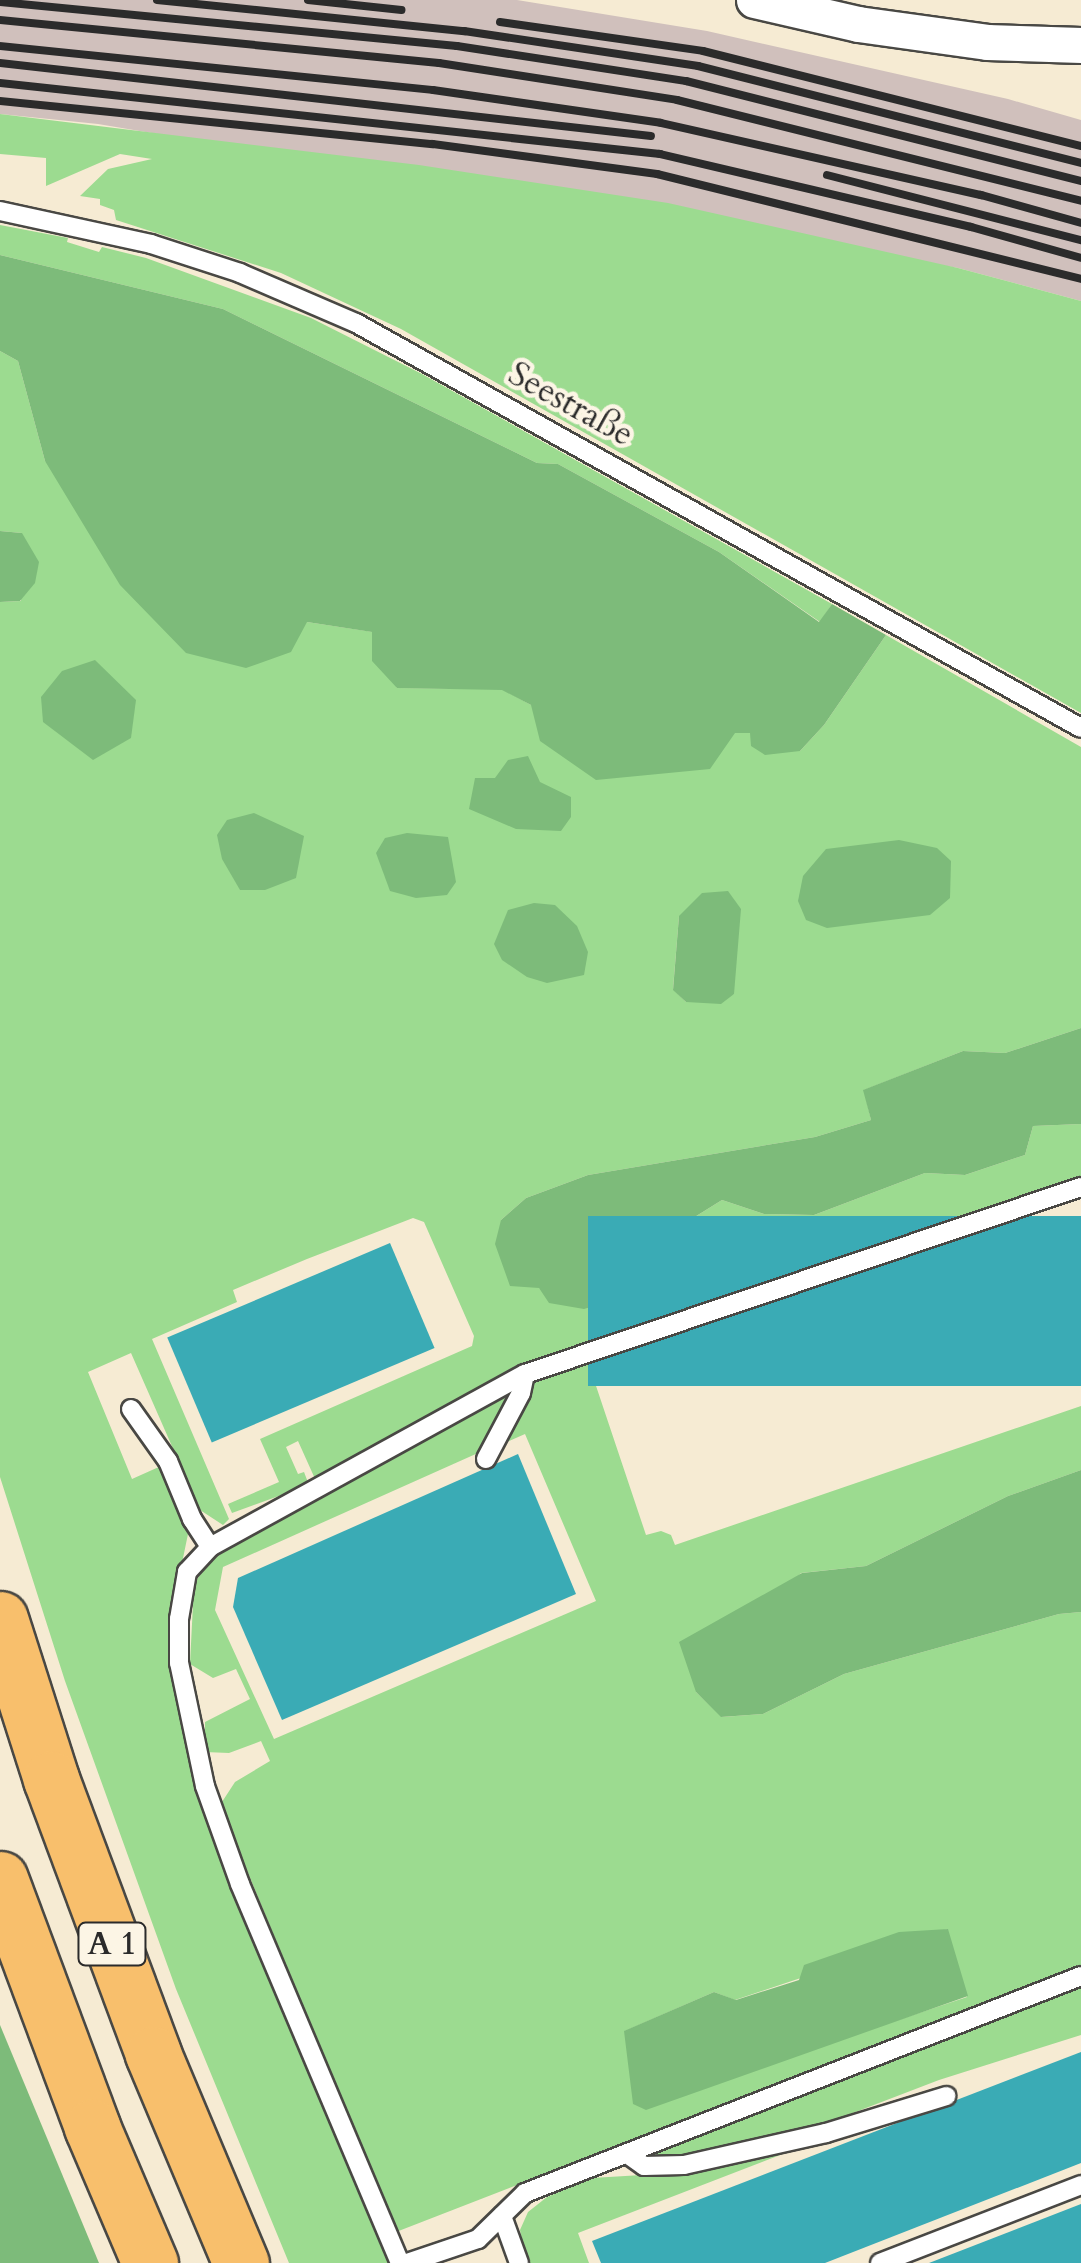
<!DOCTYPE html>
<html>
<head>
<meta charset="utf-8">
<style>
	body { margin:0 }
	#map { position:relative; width:1081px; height:2263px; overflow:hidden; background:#f6ebd3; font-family:Cardo,serif }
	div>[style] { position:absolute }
	.industrial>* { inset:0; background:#d0c0bc }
	.green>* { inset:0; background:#9cdb90 }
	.forest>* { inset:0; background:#7dbb7a }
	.water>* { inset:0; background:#3aabb5; transform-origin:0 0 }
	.roads { filter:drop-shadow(2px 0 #494844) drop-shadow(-2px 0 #494844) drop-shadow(0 2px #494844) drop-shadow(0 -2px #494844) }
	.lane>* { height:18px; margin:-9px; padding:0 9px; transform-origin:9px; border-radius:9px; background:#fff }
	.street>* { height:35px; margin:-17.5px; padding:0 17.5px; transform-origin:17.5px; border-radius:17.5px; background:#fff }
	.highway>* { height:55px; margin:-27.5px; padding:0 27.5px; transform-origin:27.5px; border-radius:27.5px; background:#f8bf6c }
	.rail>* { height:8px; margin:-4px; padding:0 4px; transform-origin:4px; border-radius:4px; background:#2b2b2b }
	span { translate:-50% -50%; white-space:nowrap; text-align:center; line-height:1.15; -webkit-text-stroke:9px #fcf5e5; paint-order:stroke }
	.shield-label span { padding:2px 8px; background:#fcf5e5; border:2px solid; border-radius:8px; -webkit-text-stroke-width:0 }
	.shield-label { font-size:32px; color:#2b2b2b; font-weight:700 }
	.street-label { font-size:35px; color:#2b2b2b }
</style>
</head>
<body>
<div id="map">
	<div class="industrial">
		<div style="clip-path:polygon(0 0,517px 0,707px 31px,1008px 99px,1081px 120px,1081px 301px,958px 268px,98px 124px,0 114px)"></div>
	</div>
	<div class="green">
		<div style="clip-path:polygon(0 114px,419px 165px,668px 203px,958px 268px,1081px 301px,1081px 713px,401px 329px,281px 273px,116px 220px,114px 210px,100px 205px,100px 199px,80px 196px,108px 169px,152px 159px,120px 154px,46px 186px,46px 158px,0 154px)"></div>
		<div style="clip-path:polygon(0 225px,68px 238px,67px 242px,99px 252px,102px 247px,146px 258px,311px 318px,422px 374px,832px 604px,820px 622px,719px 552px,558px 464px,537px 463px,223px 309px,0 255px)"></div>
		<div style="clip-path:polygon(evenodd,0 351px,18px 361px,45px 461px,307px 622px,373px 632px,397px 688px,502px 689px,531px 705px,750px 733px,800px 751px,824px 725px,886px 635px,1081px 747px,1081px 1028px,1005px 1053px,963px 1051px,864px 1090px,871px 1120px,815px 1137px,588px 1175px,526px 1198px,501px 1220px,539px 1288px,603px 1303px,607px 1293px,677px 1228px,722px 1200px,764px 1214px,814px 1215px,925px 1173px,965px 1175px,1025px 1155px,1033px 1126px,1081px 1124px,1081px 1177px,534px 1363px,491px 1382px,316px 1481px,298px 1441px,286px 1447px,298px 1474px,304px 1472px,309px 1485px,232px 1513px,228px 1504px,279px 1482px,260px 1439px,472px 1346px,474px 1336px,424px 1222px,413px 1218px,307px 1259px,233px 1290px,237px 1302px,152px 1339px,229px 1519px,223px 1525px,200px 1510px,131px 1353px,88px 1372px,132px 1479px,161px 1466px,184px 1520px,188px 1534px,170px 1621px,170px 1665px,199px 1788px,235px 1889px,390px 2263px,289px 2263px,176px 1989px,65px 1681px,0 1477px,0 602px,21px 601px,22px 533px,0 531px,0 351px,679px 916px,733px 965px,734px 994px,686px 1002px,673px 989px,679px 916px)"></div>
		<div style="clip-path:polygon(evenodd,588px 1362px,646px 1535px,661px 1531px,671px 1535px,675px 1545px,1081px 1406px,1081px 1470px,1008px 1496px,866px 1566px,801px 1573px,696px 1692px,722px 1717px,763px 1714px,844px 1674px,1059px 1614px,1081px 1612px,1081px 1966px,396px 2232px,220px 1805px,235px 1782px,270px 1761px,261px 1741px,229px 1753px,205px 1752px,205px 1722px,250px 1699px,236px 1669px,213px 1678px,190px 1664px,194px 1584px,211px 1558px,513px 1388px,478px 1453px,223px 1567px,215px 1610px,274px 1739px,596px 1601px,525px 1434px,502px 1444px,537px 1378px,588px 1362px,947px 1929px,967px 1997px,865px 2031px,625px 2031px,714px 1992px,735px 2000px,947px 1929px)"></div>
		<div style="clip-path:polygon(1081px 1988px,1081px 2035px,939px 2080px,806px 2131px,686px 2157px,649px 2156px)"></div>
		<div style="clip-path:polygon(801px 2147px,578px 2233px,589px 2263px,526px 2263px,520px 2230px,528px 2212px,547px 2197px,592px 2178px,675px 2173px)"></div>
	</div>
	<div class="forest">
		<div style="clip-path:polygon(0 255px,223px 309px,537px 463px,558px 464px,719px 552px,819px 622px,832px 604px,886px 635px,824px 725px,800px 751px,765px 755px,751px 746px,750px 733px,735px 733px,710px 769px,596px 780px,540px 741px,531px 705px,502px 690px,397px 688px,372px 661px,372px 632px,307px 622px,291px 652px,246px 668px,186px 653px,120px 585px,45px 461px,18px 361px,0 351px)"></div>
		<div style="clip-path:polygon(0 531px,22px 533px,39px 562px,35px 583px,20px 601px,0 602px)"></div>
		<div style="clip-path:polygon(95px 660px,136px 700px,131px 738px,93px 760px,43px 722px,41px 697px,62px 671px)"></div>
		<div style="clip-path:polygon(528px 756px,540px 782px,571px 797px,571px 817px,561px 831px,516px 829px,469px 809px,475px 778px,495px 778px,508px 760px)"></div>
		<div style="clip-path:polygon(254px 813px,304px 836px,296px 878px,265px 890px,240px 890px,222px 859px,217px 835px,227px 820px)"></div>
		<div style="clip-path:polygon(407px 833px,448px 837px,456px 882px,447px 895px,416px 898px,390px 891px,376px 853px,385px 838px)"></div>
		<div style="clip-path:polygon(899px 840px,937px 848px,951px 861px,950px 898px,930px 915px,827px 928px,806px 920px,798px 901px,803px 876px,826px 849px)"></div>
		<div style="clip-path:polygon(728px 891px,741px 909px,734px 994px,721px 1004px,686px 1002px,673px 990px,679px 916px,702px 893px)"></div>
		<div style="clip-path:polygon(534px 903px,555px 905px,577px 926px,588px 952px,584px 975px,547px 983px,527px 977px,502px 960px,494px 944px,508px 910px)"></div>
		<div style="clip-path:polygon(1081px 1028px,1081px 1124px,1033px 1126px,1025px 1155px,965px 1175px,925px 1173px,814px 1215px,764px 1214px,722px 1200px,677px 1228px,607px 1293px,604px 1303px,584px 1309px,549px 1303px,539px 1288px,510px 1286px,495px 1244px,501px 1220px,526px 1198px,588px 1175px,815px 1137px,871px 1120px,863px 1090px,963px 1051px,1005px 1053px)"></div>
		<div style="clip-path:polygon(1081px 1470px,1081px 1612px,1059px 1614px,844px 1674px,763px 1714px,721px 1717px,696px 1692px,679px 1642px,802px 1573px,866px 1566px,1008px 1496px)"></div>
		<div style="clip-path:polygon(948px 1929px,968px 1996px,646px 2110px,633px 2104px,624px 2031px,714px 1992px,736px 2000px,799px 1980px,804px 1965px,899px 1932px)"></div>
		<div style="clip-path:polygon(0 2025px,99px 2263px,0 2263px)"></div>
	</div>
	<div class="water">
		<div style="left:1081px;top:1216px;width:170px;height:493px;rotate:90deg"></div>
		<div style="left:390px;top:1243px;width:114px;height:242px;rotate:67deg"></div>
		<div style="clip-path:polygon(518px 1454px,576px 1594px,282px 1720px,233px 1607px,238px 1578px)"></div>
		<div style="clip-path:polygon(1081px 2052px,1081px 2163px,825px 2263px,601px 2263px,592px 2241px)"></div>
		<div style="clip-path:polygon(1081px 2204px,1081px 2263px,929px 2263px)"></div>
	</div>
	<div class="roads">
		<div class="lane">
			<div style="left:0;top:211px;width:155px;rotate:12.3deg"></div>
			<div style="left:151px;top:244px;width:94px;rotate:18deg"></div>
			<div style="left:240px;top:273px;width:126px;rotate:23.3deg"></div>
			<div style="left:356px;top:323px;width:830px;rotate:29.19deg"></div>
			<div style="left:131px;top:1409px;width:64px;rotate:54.6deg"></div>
			<div style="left:168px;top:1461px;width:63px;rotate:67.5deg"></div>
			<div style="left:192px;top:1519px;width:33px;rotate:57deg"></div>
			<div style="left:486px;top:1459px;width:75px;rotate:-62.1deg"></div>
			<div style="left:521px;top:1393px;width:19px;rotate:-78deg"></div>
			<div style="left:627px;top:2154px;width:21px;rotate:35deg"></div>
			<div style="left:644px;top:2166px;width:40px;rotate:-1.4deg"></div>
			<div style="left:684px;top:2165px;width:146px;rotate:-12.7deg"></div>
			<div style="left:826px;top:2133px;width:126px;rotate:-17.1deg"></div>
			<div style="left:502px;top:2216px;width:50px;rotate:70.1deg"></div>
			<div style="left:400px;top:2263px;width:411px;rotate:-112.9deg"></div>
			<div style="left:240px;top:1884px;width:104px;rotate:-109.7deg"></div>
			<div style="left:205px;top:1786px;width:126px;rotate:-101.9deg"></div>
			<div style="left:179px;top:1663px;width:44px;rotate:-90deg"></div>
			<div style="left:179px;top:1619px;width:48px;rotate:-80.3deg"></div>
			<div style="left:187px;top:1572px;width:34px;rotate:-47deg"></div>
			<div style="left:210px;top:1547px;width:359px;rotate:-28.8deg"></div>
			<div style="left:525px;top:1374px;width:587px;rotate:-18.59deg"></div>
			<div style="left:407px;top:2263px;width:75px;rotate:-18.7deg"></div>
			<div style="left:478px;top:2239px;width:66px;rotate:-44.4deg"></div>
			<div style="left:525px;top:2193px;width:597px;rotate:-21.32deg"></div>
			<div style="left:880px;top:2263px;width:216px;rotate:-21.2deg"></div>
		</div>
		<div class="street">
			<div style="left:754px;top:0;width:107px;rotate:13deg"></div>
			<div style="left:858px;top:24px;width:130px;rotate:7.9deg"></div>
			<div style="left:987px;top:42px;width:94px;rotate:1.8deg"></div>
		</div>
		<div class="highway">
			<div style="left:0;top:1619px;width:168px;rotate:72.3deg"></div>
			<div style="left:51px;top:1779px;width:293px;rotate:69.6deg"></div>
			<div style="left:153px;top:2054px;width:227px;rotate:67.2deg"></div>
			<div style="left:0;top:1879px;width:265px;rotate:69.6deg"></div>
			<div style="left:92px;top:2127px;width:148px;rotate:66.9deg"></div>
		</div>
	</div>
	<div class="rail">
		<div style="left:157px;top:0;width:309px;rotate:5.8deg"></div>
		<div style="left:464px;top:31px;width:237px;rotate:8.5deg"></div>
		<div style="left:698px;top:66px;width:395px;rotate:14.2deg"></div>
		<div style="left:308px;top:0;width:94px;rotate:6.1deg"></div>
		<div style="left:0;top:2px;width:459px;rotate:5.5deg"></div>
		<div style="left:457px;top:46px;width:232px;rotate:8.7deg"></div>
		<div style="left:686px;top:81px;width:407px;rotate:14.2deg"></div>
		<div style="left:0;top:20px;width:441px;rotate:5.6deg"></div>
		<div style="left:439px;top:63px;width:241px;rotate:8.8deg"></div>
		<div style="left:677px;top:100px;width:416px;rotate:14deg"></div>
		<div style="left:500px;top:22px;width:205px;rotate:8.1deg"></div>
		<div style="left:703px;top:51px;width:390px;rotate:14.1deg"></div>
		<div style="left:0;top:46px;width:435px;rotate:5.8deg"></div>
		<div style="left:433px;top:90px;width:230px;rotate:8.2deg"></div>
		<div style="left:661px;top:123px;width:328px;rotate:12.7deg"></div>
		<div style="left:981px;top:195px;width:104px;rotate:15.6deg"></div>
		<div style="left:0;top:63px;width:655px;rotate:6.4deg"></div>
		<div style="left:0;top:83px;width:664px;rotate:6.14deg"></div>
		<div style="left:660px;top:154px;width:319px;rotate:13.2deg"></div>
		<div style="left:971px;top:227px;width:114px;rotate:15.7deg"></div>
		<div style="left:0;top:101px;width:435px;rotate:5.7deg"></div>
		<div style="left:433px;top:144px;width:226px;rotate:7.6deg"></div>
		<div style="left:657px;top:174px;width:437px;rotate:13.9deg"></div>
		<div style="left:827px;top:175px;width:262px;rotate:14.4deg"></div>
	</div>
	<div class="shield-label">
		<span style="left:112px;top:1944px">A 1</span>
	</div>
	<div class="street-label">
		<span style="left:571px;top:404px;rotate:29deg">Seestraße</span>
	</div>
</div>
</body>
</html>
